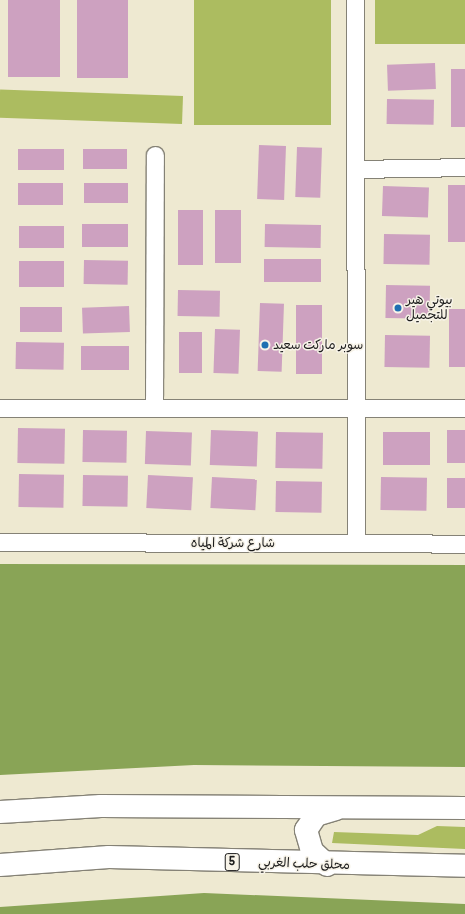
<!DOCTYPE html>
<html>
<head>
<meta charset="utf-8">
<style>
	body { margin:0 }
	#map { position:relative; width:465px; height:914px; overflow:hidden; background:#eee9d1; font-family:Pangolin,"Playpen Sans Arabic",sans-serif }
	div>[style] { position:absolute }
	.green>* { inset:0; background:#acbc60; transform-origin:0 0 }
	.forest>* { inset:0; background:#89a456 }
	.building>* { inset:0; background:#cda1c0; transform-origin:0 0 }
	.roads { filter:drop-shadow(1px 0 #858276) drop-shadow(-1px 0 #858276) drop-shadow(0 1px #858276) drop-shadow(0 -1px #858276) }
	.minor>* { height:17px; margin:-8.5px; padding:0 8.5px; transform-origin:8.5px; border-radius:8.5px; background:#fff }
	.highway>* { height:22px; margin:-11px; padding:0 11px; transform-origin:11px; border-radius:11px; background:#fff }
	.dots>* { width:11px; height:11px; translate:-50% -50%; box-sizing:border-box; border:2px solid #f7f3e8; border-radius:50% }
	span { translate:-50% -50%; white-space:nowrap; text-align:center; line-height:1.15; -webkit-text-stroke:3px #f7f3e8; paint-order:stroke }
	.shield-label span { padding:1px 3px; background:#f7f3e8; border:1px solid; border-radius:3px; -webkit-text-stroke-width:0 }
	.shield-label { font-size:12px; color:#1c1c1c; font-weight:700 }
	.poi-label { font-size:13px; color:#1c1c1c }
	.left { translate:0 -50%; text-align:left }
	.street-label { font-size:13px; color:#1c1c1c }
</style>
</head>
<body>
<div id="map">
	<div class="green">
		<div style="left:194px;top:0;width:137px;height:125px"></div>
		<div style="left:375px;top:0;width:90px;height:44px"></div>
		<div style="left:183px;top:96px;width:28px;height:183px;rotate:92deg"></div>
		<div style="clip-path:polygon(437px 826px,465px 827px,465px 849px,332px 843px,334px 832px,418px 835px)"></div>
	</div>
	<div class="forest">
		<div style="clip-path:polygon(0 564px,465px 565px,465px 767px,194px 765px,0 775px)"></div>
		<div style="clip-path:polygon(204px 893px,465px 904px,465px 914px,0 914px,0 907px)"></div>
	</div>
	<div class="building">
		<div style="left:8px;top:0;width:52px;height:77px"></div>
		<div style="left:77px;top:0;width:51px;height:78px"></div>
		<div style="left:435px;top:63px;width:26px;height:48px;rotate:88deg"></div>
		<div style="left:451px;top:69px;width:14px;height:58px"></div>
		<div style="left:387px;top:99px;width:47px;height:25px;rotate:1deg"></div>
		<div style="left:259px;top:145px;width:27px;height:54px;rotate:2deg"></div>
		<div style="left:297px;top:147px;width:25px;height:50px;rotate:2deg"></div>
		<div style="left:64px;top:149px;width:21px;height:46px;rotate:90deg"></div>
		<div style="left:127px;top:149px;width:20px;height:44px;rotate:90deg"></div>
		<div style="left:18px;top:183px;width:45px;height:22px"></div>
		<div style="left:84px;top:183px;width:44px;height:20px"></div>
		<div style="left:448px;top:185px;width:17px;height:57px"></div>
		<div style="left:383px;top:186px;width:46px;height:30px;rotate:2deg"></div>
		<div style="left:178px;top:210px;width:25px;height:55px"></div>
		<div style="left:215px;top:210px;width:26px;height:53px"></div>
		<div style="left:82px;top:224px;width:46px;height:23px"></div>
		<div style="left:265px;top:224px;width:56px;height:23px;rotate:1deg"></div>
		<div style="left:19px;top:226px;width:45px;height:22px"></div>
		<div style="left:384px;top:234px;width:46px;height:30px;rotate:1deg"></div>
		<div style="left:321px;top:259px;width:23px;height:57px;rotate:90deg"></div>
		<div style="left:84px;top:260px;width:44px;height:24px;rotate:1deg"></div>
		<div style="left:19px;top:261px;width:45px;height:26px"></div>
		<div style="left:386px;top:285px;width:44px;height:33px;rotate:1deg"></div>
		<div style="left:178px;top:290px;width:42px;height:26px;rotate:1deg"></div>
		<div style="left:260px;top:303px;width:24px;height:68px;rotate:2deg"></div>
		<div style="left:296px;top:305px;width:26px;height:69px"></div>
		<div style="left:129px;top:306px;width:26px;height:47px;rotate:88deg"></div>
		<div style="left:20px;top:307px;width:42px;height:25px"></div>
		<div style="left:449px;top:309px;width:16px;height:58px"></div>
		<div style="left:215px;top:329px;width:25px;height:44px;rotate:2deg"></div>
		<div style="left:179px;top:332px;width:23px;height:41px"></div>
		<div style="left:385px;top:335px;width:45px;height:32px;rotate:1deg"></div>
		<div style="left:16px;top:342px;width:48px;height:27px;rotate:1deg"></div>
		<div style="left:81px;top:346px;width:48px;height:24px"></div>
		<div style="left:18px;top:428px;width:47px;height:35px;rotate:1deg"></div>
		<div style="left:83px;top:430px;width:44px;height:32px;rotate:1deg"></div>
		<div style="left:211px;top:430px;width:47px;height:35px;rotate:2deg"></div>
		<div style="left:447px;top:430px;width:18px;height:33px"></div>
		<div style="left:146px;top:431px;width:46px;height:33px;rotate:2deg"></div>
		<div style="left:276px;top:432px;width:47px;height:36px;rotate:1deg"></div>
		<div style="left:383px;top:432px;width:47px;height:33px"></div>
		<div style="left:19px;top:474px;width:45px;height:33px;rotate:1deg"></div>
		<div style="left:83px;top:475px;width:45px;height:31px;rotate:1deg"></div>
		<div style="left:148px;top:475px;width:45px;height:33px;rotate:3deg"></div>
		<div style="left:212px;top:477px;width:45px;height:31px;rotate:3deg"></div>
		<div style="left:381px;top:477px;width:46px;height:33px;rotate:1deg"></div>
		<div style="left:447px;top:478px;width:18px;height:30px"></div>
		<div style="left:276px;top:481px;width:46px;height:31px;rotate:1deg"></div>
	</div>
	<div class="roads">
		<div class="minor">
			<div style="left:355px;top:0;width:543px;rotate:89.89deg"></div>
			<div style="left:355px;top:169px;width:110px;rotate:-1deg"></div>
			<div style="left:0;top:408px;width:465px"></div>
			<div style="left:154px;top:408px;width:253px;rotate:-89.8deg"></div>
			<div style="left:0;top:542px;width:465px;rotate:0.2deg"></div>
		</div>
		<div class="highway">
			<div style="left:0;top:812px;width:101px;rotate:-3.4deg"></div>
			<div style="left:101px;top:806px;width:364px;rotate:0.3deg"></div>
			<div style="left:0;top:865px;width:109px;rotate:-4.2deg"></div>
			<div style="left:109px;top:857px;width:356px;rotate:1.4deg"></div>
			<div style="left:327px;top:865px;width:21px;rotate:-137deg"></div>
			<div style="left:312px;top:851px;width:22px;rotate:-106deg"></div>
			<div style="left:306px;top:830px;width:18px;rotate:-56deg"></div>
			<div style="left:316px;top:815px;width:21px;rotate:-17deg"></div>
		</div>
	</div>
	<div class="dots">
		<div style="left:398px;top:308px;background:#1f6fb2"></div>
		<div style="left:265px;top:345px;background:#1f6fb2"></div>
	</div>
	<div class="shield-label">
		<span style="left:232px;top:862px">5</span>
	</div>
	<div class="poi-label">
		<span class="left" style="left:406px;top:308px">بيوتي هير<br>للتجميل</span>
		<span class="left" style="left:273px;top:345px">سوبر ماركت سعيد</span>
	</div>
	<div class="street-label">
		<span style="left:233px;top:543px">شارع شركة المياه</span>
		<span style="left:304px;top:864px;rotate:2deg">محلق حلب الغربي</span>
	</div>
</div>
</body>
</html>
